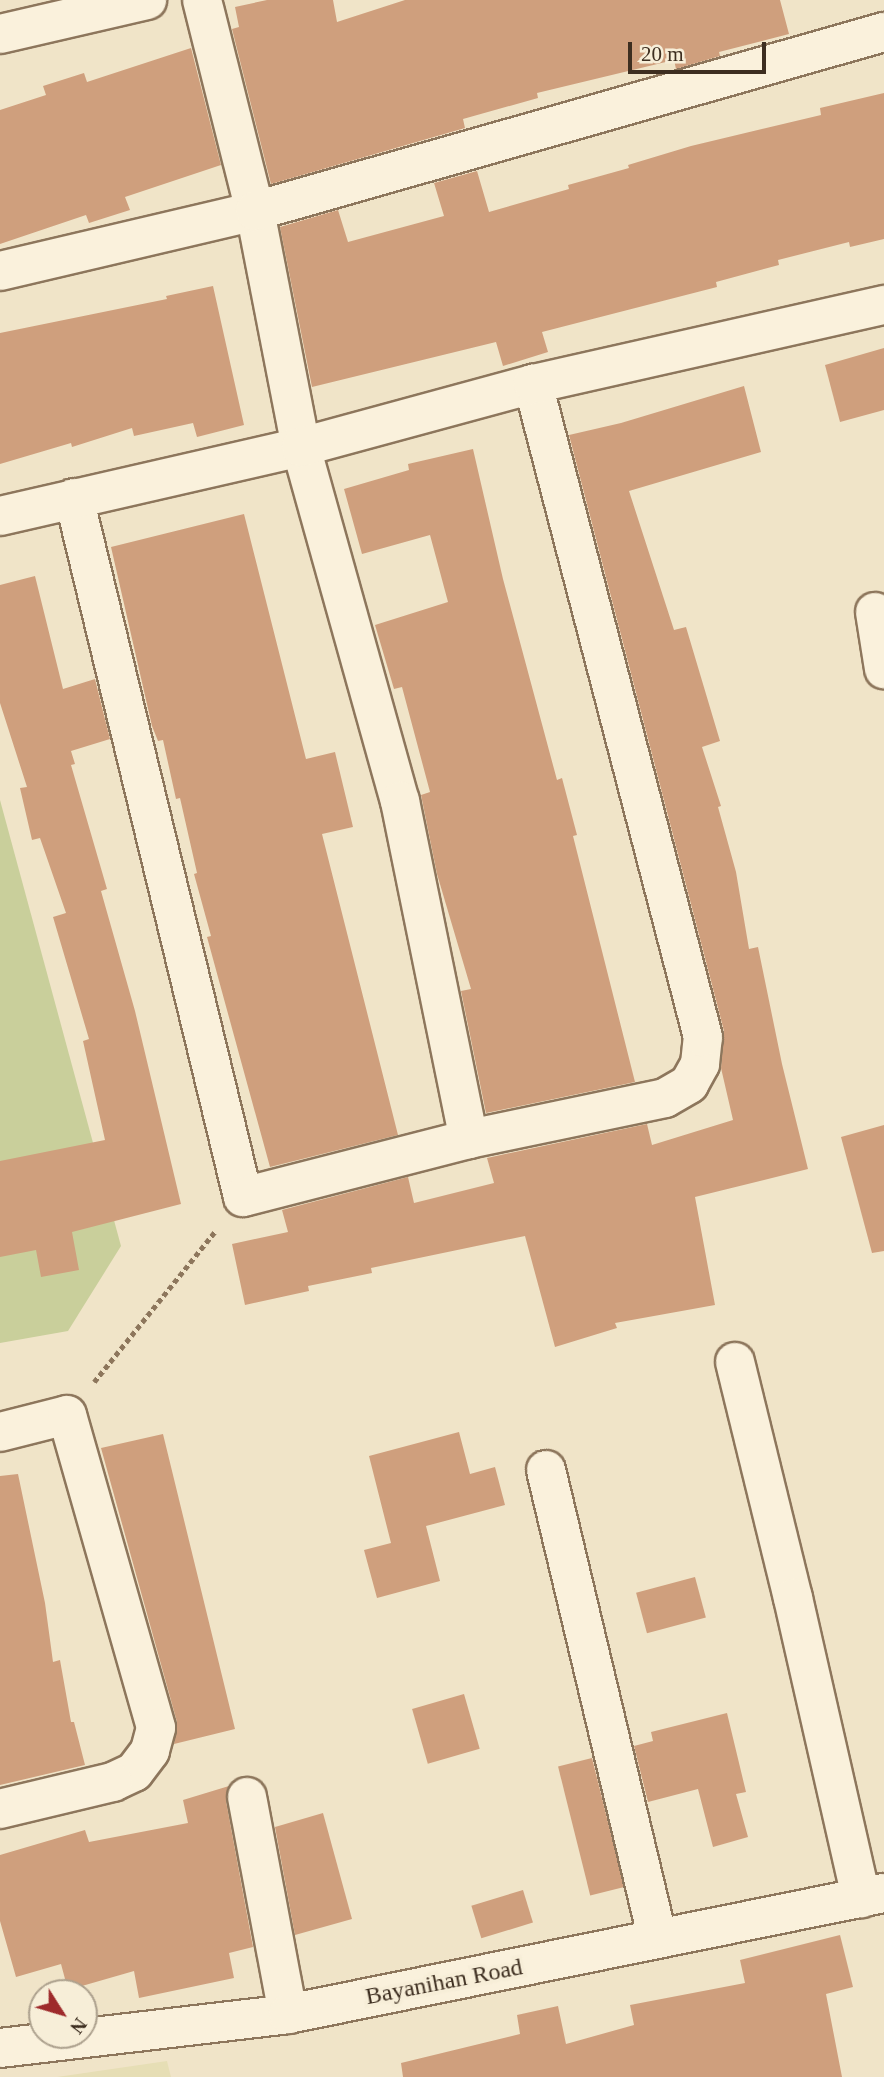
<!DOCTYPE html>
<html>
<head>
<meta charset="utf-8">
<style>
	body { margin:0 }
	#map { position:relative; width:884px; height:2077px; overflow:hidden; background:#f0e4c8; font-family:"Times New Roman",serif }
	div>[style] { position:absolute }
	.farmland>* { inset:0; background:#e6deb5 }
	.green>* { inset:0; background:#c9cf9b }
	.building>* { inset:0; background:#cf9f7d; transform-origin:0 0 }
	.path>* { height:4.5px; margin-top:-2.25px; transform-origin:0; background:repeating-linear-gradient(90deg,#8d765c 0 5px,transparent 0 8.5px) }
	.roads { filter:drop-shadow(2px 0 #8d765c) drop-shadow(-2px 0 #8d765c) drop-shadow(0 2px #8d765c) drop-shadow(0 -2px #8d765c) }
	.minor>* { height:38px; margin:-19px; padding:0 19px; transform-origin:19px; border-radius:19px; background:#faf1dc }
	span { translate:-50% -50%; white-space:nowrap; text-align:center; line-height:1.15; -webkit-text-stroke:7px #f7eed8; paint-order:stroke }
	.street-label { font-size:24px; color:#3d2e20 }
	.north { position:absolute; left:28px; top:1979px; width:70px; height:70px; box-sizing:border-box; background:#f7eed8; border:2px solid #ada18e; border-radius:50%; rotate:127deg; font-size:19px; font-weight:700; line-height:28px; text-align:center; color:#3d2e20 }
	.north::after { content:''; display:block; margin:auto; width:24px; height:32px; background:#9e2a2b; clip-path:polygon(50% 0,100% 100%,50% 72%,0 100%) }
	.scale { position:absolute; left:628px; top:42px; width:138px; height:32px; box-sizing:border-box; border:4px solid #3d2e20; border-top:0; padding-left:9px; font-size:21px; line-height:24px; white-space:nowrap; color:#3d2e20; -webkit-text-stroke:5px #f7eed8; paint-order:stroke }
</style>
</head>
<body>
<div id="map">
	<div class="farmland">
		<div style="clip-path:polygon(167px 2061px,171px 2077px,57px 2077px)"></div>
	</div>
	<div class="green">
		<div style="clip-path:polygon(0 800px,121px 1246px,68px 1331px,0 1343px)"></div>
	</div>
	<div class="building">
		<div style="clip-path:polygon(267px 0,333px 0,337px 22px,405px 0,780px 0,789px 34px,719px 52px,720px 56px,676px 69px,674px 60px,537px 93px,538px 98px,463px 119px,465px 128px,271px 184px,232px 29px,239px 27px,235px 7px)"></div>
		<div style="clip-path:polygon(191px 48px,221px 165px,125px 197px,130px 210px,89px 223px,86px 215px,0 244px,0 110px,46px 95px,43px 86px,84px 73px,87px 82px)"></div>
		<div style="clip-path:polygon(884px 93px,884px 239px,850px 247px,849px 242px,778px 260px,779px 265px,716px 282px,717px 287px,542px 332px,548px 352px,503px 366px,496px 342px,312px 387px,280px 227px,338px 210px,348px 242px,444px 216px,434px 183px,477px 171px,489px 212px,569px 189px,568px 185px,629px 168px,628px 165px,691px 146px,821px 115px,820px 108px)"></div>
		<div style="clip-path:polygon(213px 286px,244px 425px,197px 437px,193px 423px,134px 436px,132px 428px,72px 447px,71px 443px,0 464px,0 333px,167px 299px,166px 296px)"></div>
		<div style="clip-path:polygon(884px 348px,884px 410px,840px 422px,825px 365px)"></div>
		<div style="clip-path:polygon(744px 386px,761px 452px,629px 491px,674px 630px,686px 627px,720px 741px,702px 747px,721px 806px,718px 807px,736px 872px,749px 949px,758px 947px,782px 1064px,808px 1169px,695px 1197px,715px 1305px,615px 1323px,617px 1328px,555px 1347px,525px 1236px,371px 1268px,372px 1273px,308px 1286px,309px 1291px,245px 1305px,232px 1244px,288px 1232px,282px 1210px,408px 1177px,414px 1203px,494px 1183px,487px 1158px,647px 1124px,652px 1145px,733px 1120px,721px 1068px,724px 1031px,569px 435px,621px 423px)"></div>
		<div style="clip-path:polygon(473px 449px,503px 579px,557px 780px,562px 778px,577px 835px,573px 836px,635px 1082px,486px 1113px,461px 991px,471px 989px,437px 874px,421px 795px,430px 792px,402px 687px,394px 689px,375px 625px,448px 602px,430px 535px,362px 554px,344px 489px,409px 470px,408px 464px)"></div>
		<div style="clip-path:polygon(244px 514px,306px 759px,335px 752px,353px 827px,322px 834px,398px 1135px,270px 1167px,207px 937px,211px 936px,194px 874px,197px 873px,180px 798px,176px 799px,163px 740px,158px 741px,152px 726px,111px 547px)"></div>
		<div style="clip-path:polygon(35px 576px,63px 689px,95px 679px,110px 739px,71px 751px,75px 764px,71px 765px,107px 889px,101px 891px,135px 1011px,181px 1204px,72px 1232px,79px 1270px,41px 1277px,36px 1250px,0 1257px,0 1161px,105px 1140px,83px 1041px,89px 1039px,53px 917px,66px 913px,40px 838px,32px 840px,20px 788px,27px 787px,0 703px,0 585px)"></div>
		<div style="clip-path:polygon(884px 1125px,884px 1251px,872px 1253px,841px 1137px)"></div>
		<div style="clip-path:polygon(459px 1432px,470px 1474px,495px 1467px,505px 1505px,426px 1526px,440px 1581px,377px 1598px,364px 1550px,391px 1543px,369px 1456px)"></div>
		<div style="clip-path:polygon(163px 1434px,235px 1729px,174px 1744px,177px 1722px,101px 1448px)"></div>
		<div style="clip-path:polygon(18px 1474px,45px 1603px,53px 1662px,60px 1660px,71px 1722px,74px 1722px,85px 1765px,0 1785px,0 1476px)"></div>
		<div style="left:695px;top:1577px;width:42px;height:61px;rotate:75deg"></div>
		<div style="left:464px;top:1694px;width:57px;height:54px;rotate:74deg"></div>
		<div style="clip-path:polygon(727px 1713px,746px 1792px,736px 1794px,748px 1837px,713px 1847px,698px 1789px,648px 1802px,634px 1746px,653px 1741px,651px 1732px)"></div>
		<div style="left:592px;top:1758px;width:133px;height:35px;rotate:76deg"></div>
		<div style="clip-path:polygon(229px 1786px,226px 1801px,253px 1947px,229px 1953px,234px 1978px,139px 1998px,134px 1971px,68px 1990px,61px 1964px,16px 1977px,0 1921px,0 1855px,85px 1830px,89px 1842px,188px 1823px,183px 1800px)"></div>
		<div style="clip-path:polygon(323px 1813px,352px 1919px,295px 1935px,275px 1827px)"></div>
		<div style="left:523px;top:1890px;width:34px;height:54px;rotate:73deg"></div>
		<div style="clip-path:polygon(840px 1935px,853px 1987px,826px 1994px,842px 2077px,403px 2077px,401px 2063px,520px 2034px,517px 2015px,558px 2006px,566px 2044px,634px 2025px,630px 2005px,745px 1983px,740px 1960px)"></div>
	</div>
	<div class="path">
		<div style="left:94px;top:1382px;width:195px;rotate:-51.2deg"></div>
	</div>
	<div class="roads">
		<div class="minor">
			<div style="left:202px;top:0;width:218px;rotate:75.9deg"></div>
			<div style="left:255px;top:211px;width:240px;rotate:79deg"></div>
			<div style="left:301px;top:447px;width:368px;rotate:74.4deg"></div>
			<div style="left:400px;top:801px;width:345px;rotate:78.5deg"></div>
			<div style="left:0;top:34px;width:151px;rotate:-13deg"></div>
			<div style="left:0;top:271px;width:262px;rotate:-13.2deg"></div>
			<div style="left:255px;top:211px;width:654px;rotate:-15.89deg"></div>
			<div style="left:74px;top:498px;width:719px;rotate:76.41deg"></div>
			<div style="left:243px;top:1197px;width:233px;rotate:-14.4deg"></div>
			<div style="left:469px;top:1139px;width:200px;rotate:-11.8deg"></div>
			<div style="left:665px;top:1098px;width:28px;rotate:-30deg"></div>
			<div style="left:689px;top:1084px;width:23px;rotate:-61deg"></div>
			<div style="left:700px;top:1064px;width:27px;rotate:-84deg"></div>
			<div style="left:703px;top:1037px;width:675px;rotate:-104.59deg"></div>
			<div style="left:0;top:516px;width:309px;rotate:-12.9deg"></div>
			<div style="left:301px;top:447px;width:240px;rotate:-15.2deg"></div>
			<div style="left:533px;top:384px;width:360px;rotate:-12.7deg"></div>
			<div style="left:875px;top:612px;width:58px;rotate:81deg"></div>
			<div style="left:735px;top:1362px;width:243px;rotate:76.2deg"></div>
			<div style="left:793px;top:1598px;width:308px;rotate:77.2deg"></div>
			<div style="left:0;top:1432px;width:69px;rotate:-14.2deg"></div>
			<div style="left:67px;top:1415px;width:325px;rotate:74.1deg"></div>
			<div style="left:156px;top:1728px;width:24px;rotate:105deg"></div>
			<div style="left:150px;top:1751px;width:26px;rotate:127deg"></div>
			<div style="left:134px;top:1772px;width:23px;rotate:155deg"></div>
			<div style="left:113px;top:1782px;width:116px;rotate:166.6deg"></div>
			<div style="left:546px;top:1470px;width:482px;rotate:76.6deg"></div>
			<div style="left:247px;top:1797px;width:221px;rotate:79.3deg"></div>
			<div style="left:0;top:2048px;width:290px;rotate:-6.7deg"></div>
			<div style="left:288px;top:2014px;width:608px;rotate:-11.48deg"></div>
		</div>
	</div>
	<div class="street-label">
		<span style="left:444px;top:1982px;rotate:-11deg">Bayanihan Road</span>
	</div>
	<div class="north">N</div>
	<div class="scale">20 m</div>
</div>
</body>
</html>
